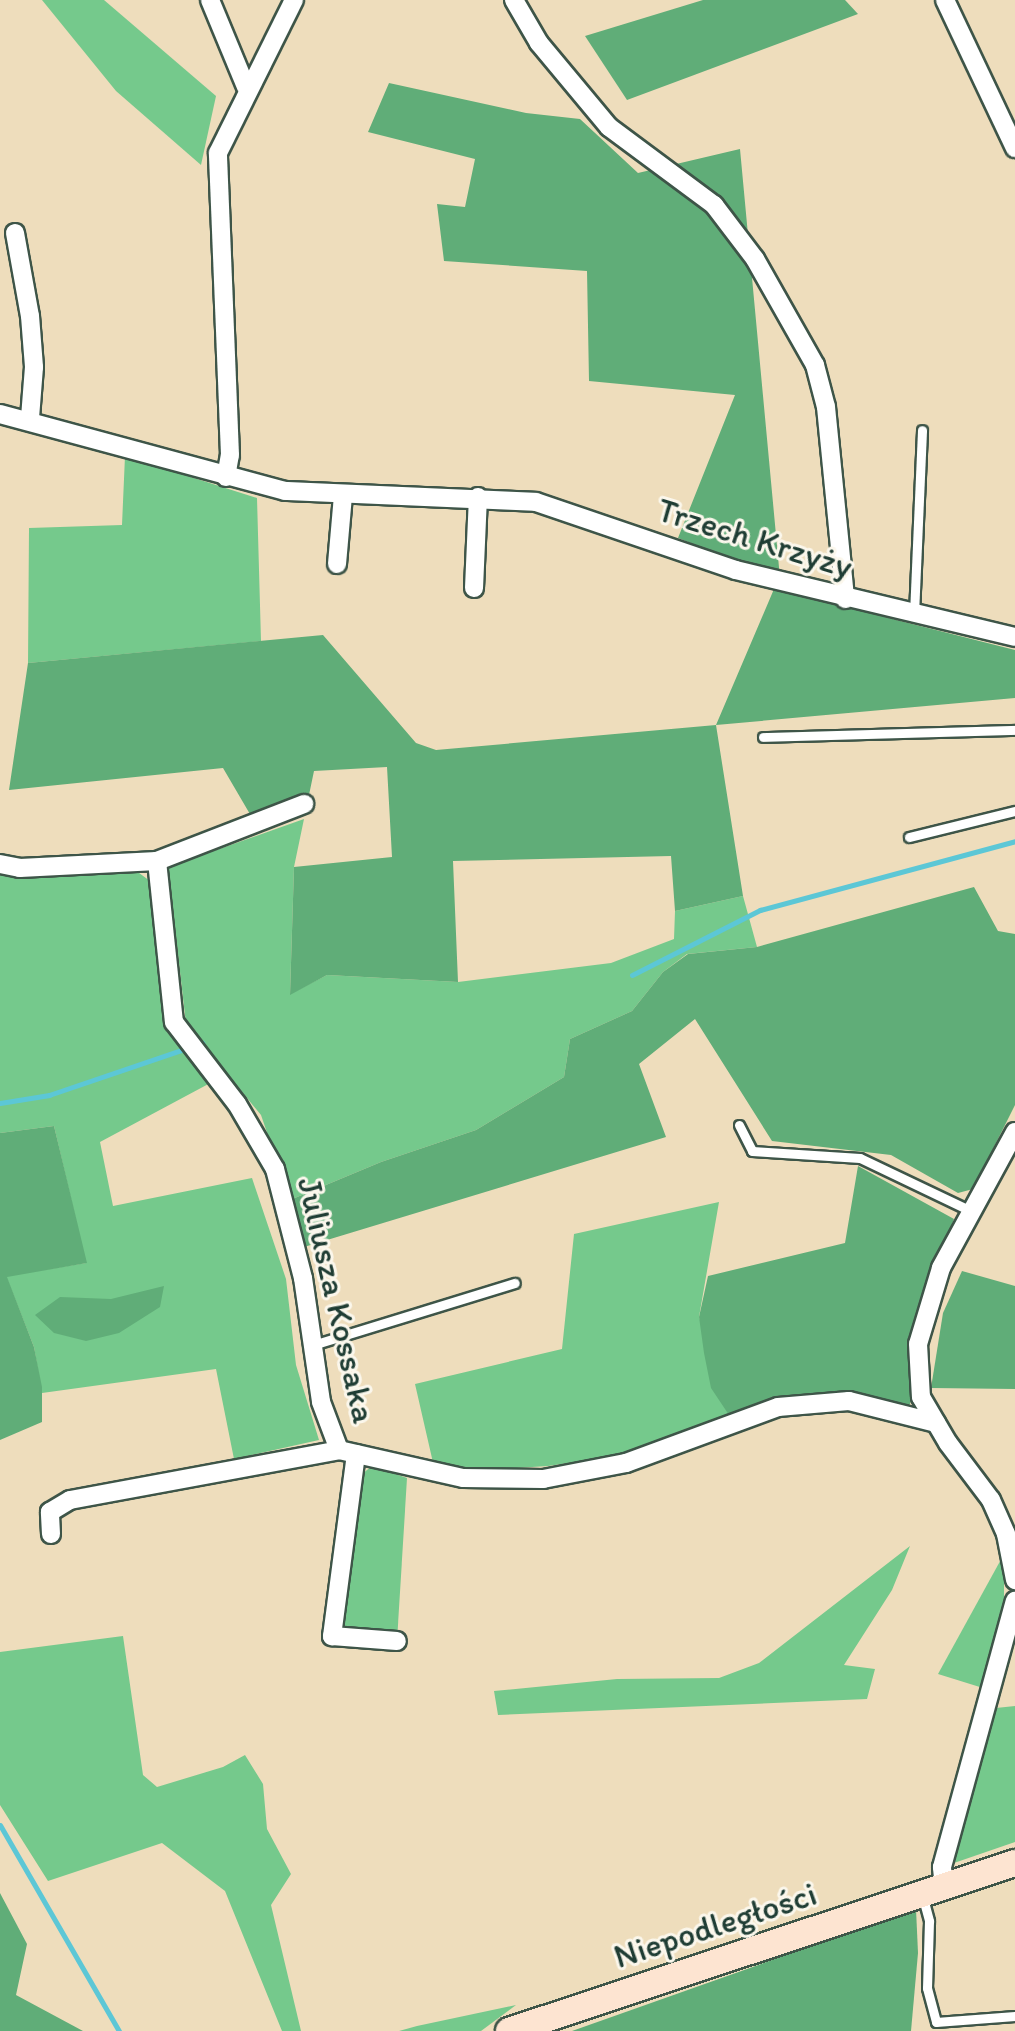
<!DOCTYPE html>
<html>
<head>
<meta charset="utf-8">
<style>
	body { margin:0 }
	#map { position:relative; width:1015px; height:2031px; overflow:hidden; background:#eeddbc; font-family:Itim,sans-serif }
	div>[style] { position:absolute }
	.green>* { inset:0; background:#75c98c }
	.forest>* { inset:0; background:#60ad78 }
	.stream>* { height:5px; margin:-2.5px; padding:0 2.5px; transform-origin:2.5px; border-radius:2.5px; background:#5cc7d6 }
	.roads { filter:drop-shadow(2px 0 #3e5548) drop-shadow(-2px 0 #3e5548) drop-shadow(0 2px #3e5548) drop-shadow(0 -2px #3e5548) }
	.lane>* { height:9px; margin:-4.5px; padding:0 4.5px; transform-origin:4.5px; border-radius:4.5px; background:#fff }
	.street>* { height:18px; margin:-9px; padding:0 9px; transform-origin:9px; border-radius:9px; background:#fff }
	.secondary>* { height:26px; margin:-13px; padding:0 13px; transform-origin:13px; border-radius:13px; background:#fde4d1 }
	span { translate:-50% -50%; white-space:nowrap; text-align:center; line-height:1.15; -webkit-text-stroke:6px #fbf7ec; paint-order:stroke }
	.street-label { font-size:34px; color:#1f3d34 }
</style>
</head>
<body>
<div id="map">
	<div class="green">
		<div style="clip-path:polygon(42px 0,104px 0,216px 96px,201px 165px,116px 91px)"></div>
		<div style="clip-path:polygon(125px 456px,257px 498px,261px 641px,28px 663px,29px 528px,122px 525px)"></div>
		<div style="clip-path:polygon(304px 819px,294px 867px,290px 994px,327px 975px,458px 982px,611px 963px,674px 939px,675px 911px,743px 896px,757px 947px,687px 954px,663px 972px,632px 1011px,570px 1039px,564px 1077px,476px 1130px,381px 1162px,290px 1200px,261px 1115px,186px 1024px,168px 867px)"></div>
		<div style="clip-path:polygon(0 867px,135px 870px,150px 881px,164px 1017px,214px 1081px,100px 1142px,113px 1206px,252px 1178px,286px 1279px,296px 1365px,319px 1440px,234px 1459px,216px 1369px,42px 1393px,34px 1347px,6px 1276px,86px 1263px,54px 1126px,0 1133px)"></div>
		<div style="clip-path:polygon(719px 1202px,699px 1317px,731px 1418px,617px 1456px,548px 1466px,465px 1471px,434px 1467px,415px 1384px,562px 1349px,574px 1234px)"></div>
		<div style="clip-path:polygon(372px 1466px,407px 1478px,397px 1641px,342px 1632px,362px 1474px)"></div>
		<div style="clip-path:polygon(910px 1546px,892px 1590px,844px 1665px,875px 1669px,867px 1699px,498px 1715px,494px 1691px,617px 1679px,719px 1678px,759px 1663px)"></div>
		<div style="clip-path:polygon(1004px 1554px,1004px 1606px,983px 1688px,938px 1674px)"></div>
		<div style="clip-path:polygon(123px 1636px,143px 1775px,157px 1787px,223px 1767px,245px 1755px,263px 1784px,267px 1829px,291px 1874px,271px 1905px,301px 2031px,282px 2031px,225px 1891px,162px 1843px,48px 1881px,0 1805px,0 1652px)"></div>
		<div style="clip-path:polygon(1015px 1706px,1015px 1842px,954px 1863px,996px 1708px)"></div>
		<div style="clip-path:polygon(516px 2005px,481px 2031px,399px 2031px,417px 2026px)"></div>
	</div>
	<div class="forest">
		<div style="clip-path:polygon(703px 0,845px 0,858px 14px,627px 100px,585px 36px)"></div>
		<div style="clip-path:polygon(389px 83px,526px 113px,580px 119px,638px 173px,740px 149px,780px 578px,678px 538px,735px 395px,589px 381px,587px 271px,444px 261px,437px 204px,465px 207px,475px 159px,368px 132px)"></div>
		<div style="clip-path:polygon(774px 589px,1015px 650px,1015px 698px,716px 725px,743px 896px,675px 911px,671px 856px,453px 861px,458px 982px,327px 975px,290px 995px,294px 867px,392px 857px,387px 767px,314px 771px,309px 795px,254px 821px,223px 768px,9px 790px,28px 663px,323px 635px,416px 743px,436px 750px,716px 725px)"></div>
		<div style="clip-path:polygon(974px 887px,998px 931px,1015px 934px,1015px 1105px,973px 1189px,958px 1193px,891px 1155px,772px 1141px,695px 1019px,639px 1064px,666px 1137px,304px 1247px,290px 1200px,381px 1162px,476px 1130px,564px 1077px,570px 1039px,632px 1011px,663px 972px,688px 954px,757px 947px)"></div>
		<div style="clip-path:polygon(54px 1126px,87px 1263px,7px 1277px,34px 1347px,42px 1387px,42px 1422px,0 1440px,0 1133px)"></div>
		<div style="clip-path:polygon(858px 1166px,954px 1219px,910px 1341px,915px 1392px,909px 1406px,850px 1395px,731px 1418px,711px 1388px,704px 1353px,699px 1317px,708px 1276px,845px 1243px)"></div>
		<div style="clip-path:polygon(962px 1271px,1015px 1286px,1015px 1389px,931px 1388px,943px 1313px)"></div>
		<div style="clip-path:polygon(164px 1286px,160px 1307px,119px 1333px,86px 1341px,54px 1333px,35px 1315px,60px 1297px,111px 1299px)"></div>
		<div style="clip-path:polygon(0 1893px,27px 1944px,16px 1995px,83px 2031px,0 2031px)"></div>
		<div style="clip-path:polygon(916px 1909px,918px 1953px,911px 2031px,572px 2031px)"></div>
	</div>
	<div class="stream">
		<div style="left:632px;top:975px;width:144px;rotate:-26.9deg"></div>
		<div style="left:760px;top:910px;width:264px;rotate:-15.1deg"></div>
		<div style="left:0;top:1103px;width:50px;rotate:-9.3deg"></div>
		<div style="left:49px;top:1095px;width:162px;rotate:-18.8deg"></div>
		<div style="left:0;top:1825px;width:238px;rotate:60deg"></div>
	</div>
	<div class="roads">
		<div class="lane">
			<div style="left:914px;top:614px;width:184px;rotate:-87.5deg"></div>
			<div style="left:763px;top:737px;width:252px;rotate:-1.6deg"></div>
			<div style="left:909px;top:837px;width:109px;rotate:-13.8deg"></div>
			<div style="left:739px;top:1125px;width:29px;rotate:63deg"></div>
			<div style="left:752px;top:1151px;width:108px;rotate:3.7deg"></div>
			<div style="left:860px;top:1158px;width:121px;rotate:25.5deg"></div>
			<div style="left:313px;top:1345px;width:211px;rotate:-17.1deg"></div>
			<div style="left:923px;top:1898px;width:24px;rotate:75deg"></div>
			<div style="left:929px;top:1921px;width:67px;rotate:91.7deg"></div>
			<div style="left:927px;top:1988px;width:35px;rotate:75deg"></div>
			<div style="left:936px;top:2022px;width:79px;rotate:-4.3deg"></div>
		</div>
		<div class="street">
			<div style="left:210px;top:0;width:94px;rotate:67.5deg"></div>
			<div style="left:514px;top:0;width:50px;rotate:59.8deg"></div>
			<div style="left:539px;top:43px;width:109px;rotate:50.2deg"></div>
			<div style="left:609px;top:127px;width:131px;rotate:36.6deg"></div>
			<div style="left:714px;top:205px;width:68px;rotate:52.8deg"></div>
			<div style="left:755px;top:259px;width:122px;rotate:60.5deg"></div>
			<div style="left:815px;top:365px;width:43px;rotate:75.3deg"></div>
			<div style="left:826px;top:407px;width:193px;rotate:84.3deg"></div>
			<div style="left:945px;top:0;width:164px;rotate:64.7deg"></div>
			<div style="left:15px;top:233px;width:84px;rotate:79.8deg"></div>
			<div style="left:30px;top:316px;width:51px;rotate:85.5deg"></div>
			<div style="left:34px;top:367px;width:51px;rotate:94.5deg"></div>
			<div style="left:0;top:414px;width:295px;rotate:15.1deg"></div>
			<div style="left:285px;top:491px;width:251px;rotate:2.5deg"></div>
			<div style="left:536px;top:502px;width:211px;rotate:18.8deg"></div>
			<div style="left:736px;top:570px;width:287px;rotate:13.5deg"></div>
			<div style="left:226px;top:477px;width:22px;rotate:-80deg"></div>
			<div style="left:230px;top:455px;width:302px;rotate:-92.3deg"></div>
			<div style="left:218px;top:153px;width:171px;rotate:-63.6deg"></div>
			<div style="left:337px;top:564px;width:69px;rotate:-85deg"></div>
			<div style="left:474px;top:588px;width:91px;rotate:-87.5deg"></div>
			<div style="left:157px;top:861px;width:158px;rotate:-21.2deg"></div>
			<div style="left:0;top:864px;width:20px;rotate:11deg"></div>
			<div style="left:20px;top:868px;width:137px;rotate:-2.9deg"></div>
			<div style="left:157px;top:861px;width:162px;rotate:84deg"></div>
			<div style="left:174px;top:1022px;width:103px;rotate:52.5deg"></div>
			<div style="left:237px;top:1104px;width:75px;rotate:59.7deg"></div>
			<div style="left:275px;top:1169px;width:113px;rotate:75.6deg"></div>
			<div style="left:303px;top:1278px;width:125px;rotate:81.7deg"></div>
			<div style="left:321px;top:1402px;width:51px;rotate:69.4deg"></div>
			<div style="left:339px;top:1450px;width:127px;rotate:12.7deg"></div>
			<div style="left:463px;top:1478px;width:80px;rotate:0.7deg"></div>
			<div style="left:543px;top:1479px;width:85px;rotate:-10.9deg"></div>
			<div style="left:626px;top:1463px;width:162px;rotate:-20.2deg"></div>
			<div style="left:778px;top:1407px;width:71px;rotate:-4.8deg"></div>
			<div style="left:849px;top:1401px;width:90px;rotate:14.2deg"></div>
			<div style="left:1015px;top:1132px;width:155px;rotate:118.6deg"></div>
			<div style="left:941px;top:1268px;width:79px;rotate:106.8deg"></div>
			<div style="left:918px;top:1344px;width:53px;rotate:86.8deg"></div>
			<div style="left:921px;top:1397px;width:53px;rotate:59.6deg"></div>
			<div style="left:948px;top:1443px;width:71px;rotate:53deg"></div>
			<div style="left:991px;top:1500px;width:37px;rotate:66deg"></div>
			<div style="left:1006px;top:1534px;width:47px;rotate:78.9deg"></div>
			<div style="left:356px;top:1454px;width:184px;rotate:97.5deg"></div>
			<div style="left:332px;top:1636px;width:65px;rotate:4.4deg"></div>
			<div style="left:51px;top:1534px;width:22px;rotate:-93deg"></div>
			<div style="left:50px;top:1512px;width:23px;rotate:-31deg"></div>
			<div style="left:70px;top:1500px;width:274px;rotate:-10.5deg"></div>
			<div style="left:944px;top:1887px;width:20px;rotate:-96deg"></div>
			<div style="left:942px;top:1867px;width:276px;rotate:-74.7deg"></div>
		</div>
		<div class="secondary">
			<div style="left:509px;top:2031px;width:533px;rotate:-18.37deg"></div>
		</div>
	</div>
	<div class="street-label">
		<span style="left:755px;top:538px;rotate:17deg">Trzech Krzyży</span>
		<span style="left:337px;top:1300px;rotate:77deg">Juliusza Kossaka</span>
		<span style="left:715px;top:1925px;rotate:-18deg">Niepodległości</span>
	</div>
</div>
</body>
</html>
